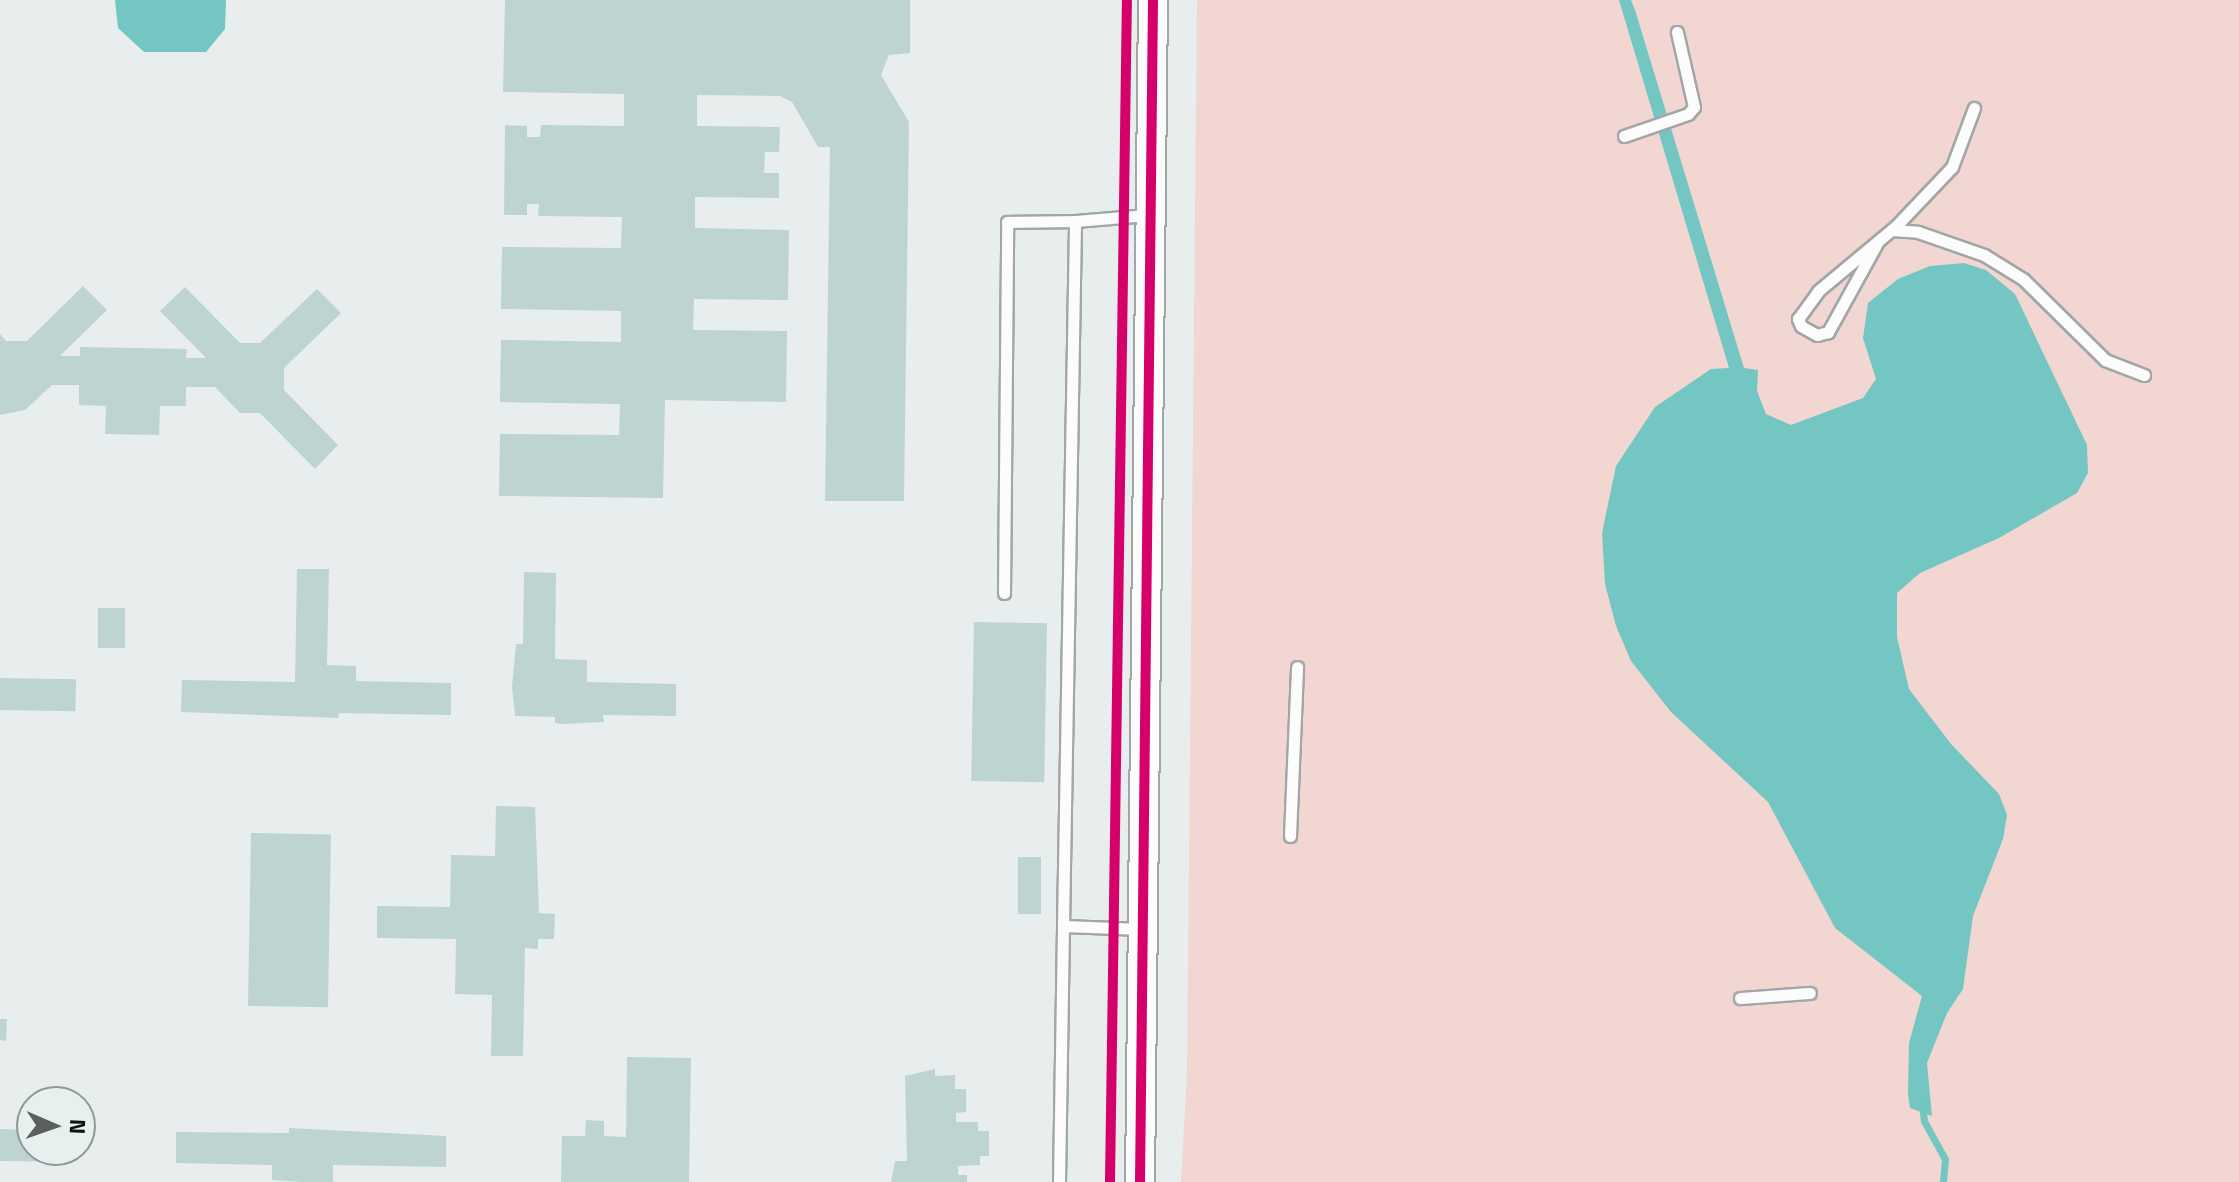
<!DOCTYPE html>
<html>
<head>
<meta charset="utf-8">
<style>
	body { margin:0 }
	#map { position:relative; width:2239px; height:1182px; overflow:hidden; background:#e8eeed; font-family:"Titillium Web",sans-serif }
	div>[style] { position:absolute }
	.green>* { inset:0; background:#f1d6d2 }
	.water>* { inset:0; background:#74c6c2 }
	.stream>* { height:7px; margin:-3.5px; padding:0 3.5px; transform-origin:3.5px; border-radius:3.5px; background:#74c6c2 }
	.building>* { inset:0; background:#bdd4d3; transform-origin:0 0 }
	.roads { filter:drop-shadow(2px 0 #a2a6a6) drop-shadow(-2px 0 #a2a6a6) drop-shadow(0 2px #a2a6a6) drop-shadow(0 -2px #a2a6a6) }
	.service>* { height:11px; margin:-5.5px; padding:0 5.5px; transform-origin:5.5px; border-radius:5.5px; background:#fcfcfc }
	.tertiary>* { height:28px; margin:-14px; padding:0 14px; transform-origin:14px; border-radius:14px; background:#fcfcfc }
	.cycleway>* { height:10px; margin:-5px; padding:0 5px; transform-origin:5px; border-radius:5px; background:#d6006c }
	span { translate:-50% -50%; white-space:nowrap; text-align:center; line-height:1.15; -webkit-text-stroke:6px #e6f0ef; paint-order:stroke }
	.north { position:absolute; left:16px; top:1086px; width:80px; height:80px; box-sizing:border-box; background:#e6f0ef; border:2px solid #909797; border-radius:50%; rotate:92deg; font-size:22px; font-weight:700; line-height:32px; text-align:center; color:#0f1212 }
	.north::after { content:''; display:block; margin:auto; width:28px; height:36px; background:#5b5f5f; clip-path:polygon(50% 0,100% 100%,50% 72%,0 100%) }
</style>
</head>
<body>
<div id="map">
	<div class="green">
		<div style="clip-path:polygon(1197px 0,2239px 0,2239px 1182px,1181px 1182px,1187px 1073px)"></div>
	</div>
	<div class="water">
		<div style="clip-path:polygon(115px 0,226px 0,225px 29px,206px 52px,144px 52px,118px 28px)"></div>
		<div style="clip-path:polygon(1619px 0,1631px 0,1635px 10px,1744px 368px,1758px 370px,1757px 391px,1766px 414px,1791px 425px,1863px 398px,1876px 379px,1863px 338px,1868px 303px,1898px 279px,1930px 266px,1964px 263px,1986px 270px,2015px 294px,2087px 445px,2088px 473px,2077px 493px,1999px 538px,1920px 573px,1897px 593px,1897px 637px,1909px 689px,1951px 744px,1999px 794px,2007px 815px,2003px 839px,1973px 916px,1963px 989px,1947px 1013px,1927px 1063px,1932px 1116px,1910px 1108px,1908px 1094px,1909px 1043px,1922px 996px,1835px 928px,1768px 802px,1671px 712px,1631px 661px,1616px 626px,1605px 584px,1602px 533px,1616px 466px,1655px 407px,1711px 369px,1729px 368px)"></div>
	</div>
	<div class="stream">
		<div style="left:1922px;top:1106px;width:15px;rotate:82deg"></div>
		<div style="left:1924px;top:1121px;width:43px;rotate:61.1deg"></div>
		<div style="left:1945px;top:1159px;width:23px;rotate:95deg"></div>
	</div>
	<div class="building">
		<div style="clip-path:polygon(505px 0,910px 0,910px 53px,889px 55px,881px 75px,909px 122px,904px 501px,825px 501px,830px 147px,818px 147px,792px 102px,780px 96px,697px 95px,697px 126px,780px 127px,779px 152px,765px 152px,764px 173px,779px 173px,779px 198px,695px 197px,695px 228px,789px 230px,788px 300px,694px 299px,693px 330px,787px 331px,786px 402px,665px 400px,663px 498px,499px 496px,500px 434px,619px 435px,620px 404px,500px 402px,501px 340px,621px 342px,621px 311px,501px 309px,502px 247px,621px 248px,622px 217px,538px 216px,539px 204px,527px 204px,527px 215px,504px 215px,505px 125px,527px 126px,527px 137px,540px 137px,541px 125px,624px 126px,624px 94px,503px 92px)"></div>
		<div style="clip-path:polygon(83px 286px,107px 310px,60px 356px,80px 356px,80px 347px,187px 349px,186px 358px,206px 358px,160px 311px,185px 287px,240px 343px,260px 343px,317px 289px,341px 313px,284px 368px,284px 390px,338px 445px,315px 469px,260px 413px,240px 413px,215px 387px,186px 387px,186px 406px,160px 406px,159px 435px,105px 434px,106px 406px,79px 405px,79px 385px,52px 385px,25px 410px,0 415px,0 334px,6px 341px,27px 341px)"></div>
		<div style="clip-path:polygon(297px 569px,329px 569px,327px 665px,356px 666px,356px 681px,451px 683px,451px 715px,339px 713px,338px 718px,181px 712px,182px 680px,295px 682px)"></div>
		<div style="clip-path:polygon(524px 572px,556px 573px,555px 659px,587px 660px,587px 682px,676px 684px,676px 716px,603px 715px,604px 722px,563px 724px,555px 723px,555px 717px,515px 716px,512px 686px,516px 644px,523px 644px)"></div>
		<div style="left:98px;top:608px;width:27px;height:40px"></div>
		<div style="left:974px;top:622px;width:73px;height:159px;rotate:1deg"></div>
		<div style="left:0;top:678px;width:76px;height:32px;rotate:1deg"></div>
		<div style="clip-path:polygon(496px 806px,535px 807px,539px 913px,555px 914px,554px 939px,538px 939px,538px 949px,525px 948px,523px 1056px,491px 1056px,492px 995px,455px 994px,456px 939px,377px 938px,377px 906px,450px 907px,451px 855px,495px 856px)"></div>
		<div style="left:251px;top:833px;width:80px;height:173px;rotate:1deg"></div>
		<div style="left:1018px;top:857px;width:23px;height:57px"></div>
		<div style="clip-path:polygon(0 1019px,7px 1019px,6px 1041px,0 1040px)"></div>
		<div style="clip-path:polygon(627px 1057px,691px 1058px,689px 1182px,561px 1182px,562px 1136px,585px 1136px,586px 1120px,604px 1121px,604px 1136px,626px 1137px)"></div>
		<div style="clip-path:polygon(935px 1069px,935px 1076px,955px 1075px,955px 1089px,966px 1089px,966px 1112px,956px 1113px,956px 1122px,978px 1122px,978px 1131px,989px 1131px,989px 1156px,980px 1156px,980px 1165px,958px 1166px,958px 1175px,967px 1175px,967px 1182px,891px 1182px,895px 1161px,907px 1161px,905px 1076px)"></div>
		<div style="clip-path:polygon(289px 1128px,446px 1136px,446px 1167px,333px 1165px,333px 1182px,300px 1182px,272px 1180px,272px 1165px,176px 1163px,176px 1132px,289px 1133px)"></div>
		<div style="clip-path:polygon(0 1129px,32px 1130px,32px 1150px,70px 1150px,70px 1162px,0 1161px)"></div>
	</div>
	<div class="roads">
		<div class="service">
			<div style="left:1624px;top:136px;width:68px;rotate:-19deg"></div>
			<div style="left:1688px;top:114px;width:9px;rotate:-49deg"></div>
			<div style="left:1694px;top:107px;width:77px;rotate:-102.8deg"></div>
			<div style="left:1892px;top:230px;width:26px;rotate:4deg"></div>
			<div style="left:1918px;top:232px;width:70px;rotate:19.2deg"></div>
			<div style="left:1984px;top:255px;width:46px;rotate:31.6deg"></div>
			<div style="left:2023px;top:279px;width:115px;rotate:44.6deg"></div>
			<div style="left:2105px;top:360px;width:42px;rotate:21deg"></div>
			<div style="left:1877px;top:243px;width:102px;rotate:118.8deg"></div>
			<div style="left:1828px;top:332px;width:11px;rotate:165deg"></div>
			<div style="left:1817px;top:335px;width:18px;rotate:-151deg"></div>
			<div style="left:1801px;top:326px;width:8px;rotate:-113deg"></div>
			<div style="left:1798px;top:319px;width:34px;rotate:-54deg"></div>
			<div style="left:1818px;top:291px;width:102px;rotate:-39.8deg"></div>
			<div style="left:1896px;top:226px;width:81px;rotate:-46.5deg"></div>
			<div style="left:1952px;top:167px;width:63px;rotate:-69.6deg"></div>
			<div style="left:1004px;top:593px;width:371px;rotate:-89.5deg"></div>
			<div style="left:1007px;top:222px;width:68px;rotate:-0.8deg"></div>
			<div style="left:1290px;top:836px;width:169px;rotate:-87.6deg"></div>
			<div style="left:1142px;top:929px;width:79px;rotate:-177.8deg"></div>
			<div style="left:1063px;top:926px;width:705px;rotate:-89.02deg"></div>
			<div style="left:1075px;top:221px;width:73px;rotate:-4.7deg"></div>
			<div style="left:1740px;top:998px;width:70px;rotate:-4.1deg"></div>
			<div style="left:1059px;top:1182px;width:256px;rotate:-89.1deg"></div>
		</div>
		<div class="tertiary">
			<div style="left:1140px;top:1182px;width:1182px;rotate:-89.37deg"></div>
		</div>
	</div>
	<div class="cycleway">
		<div style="left:1110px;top:1182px;width:1182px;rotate:-89.18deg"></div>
		<div style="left:1140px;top:1182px;width:1182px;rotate:-89.37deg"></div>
	</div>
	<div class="north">N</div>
</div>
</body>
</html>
